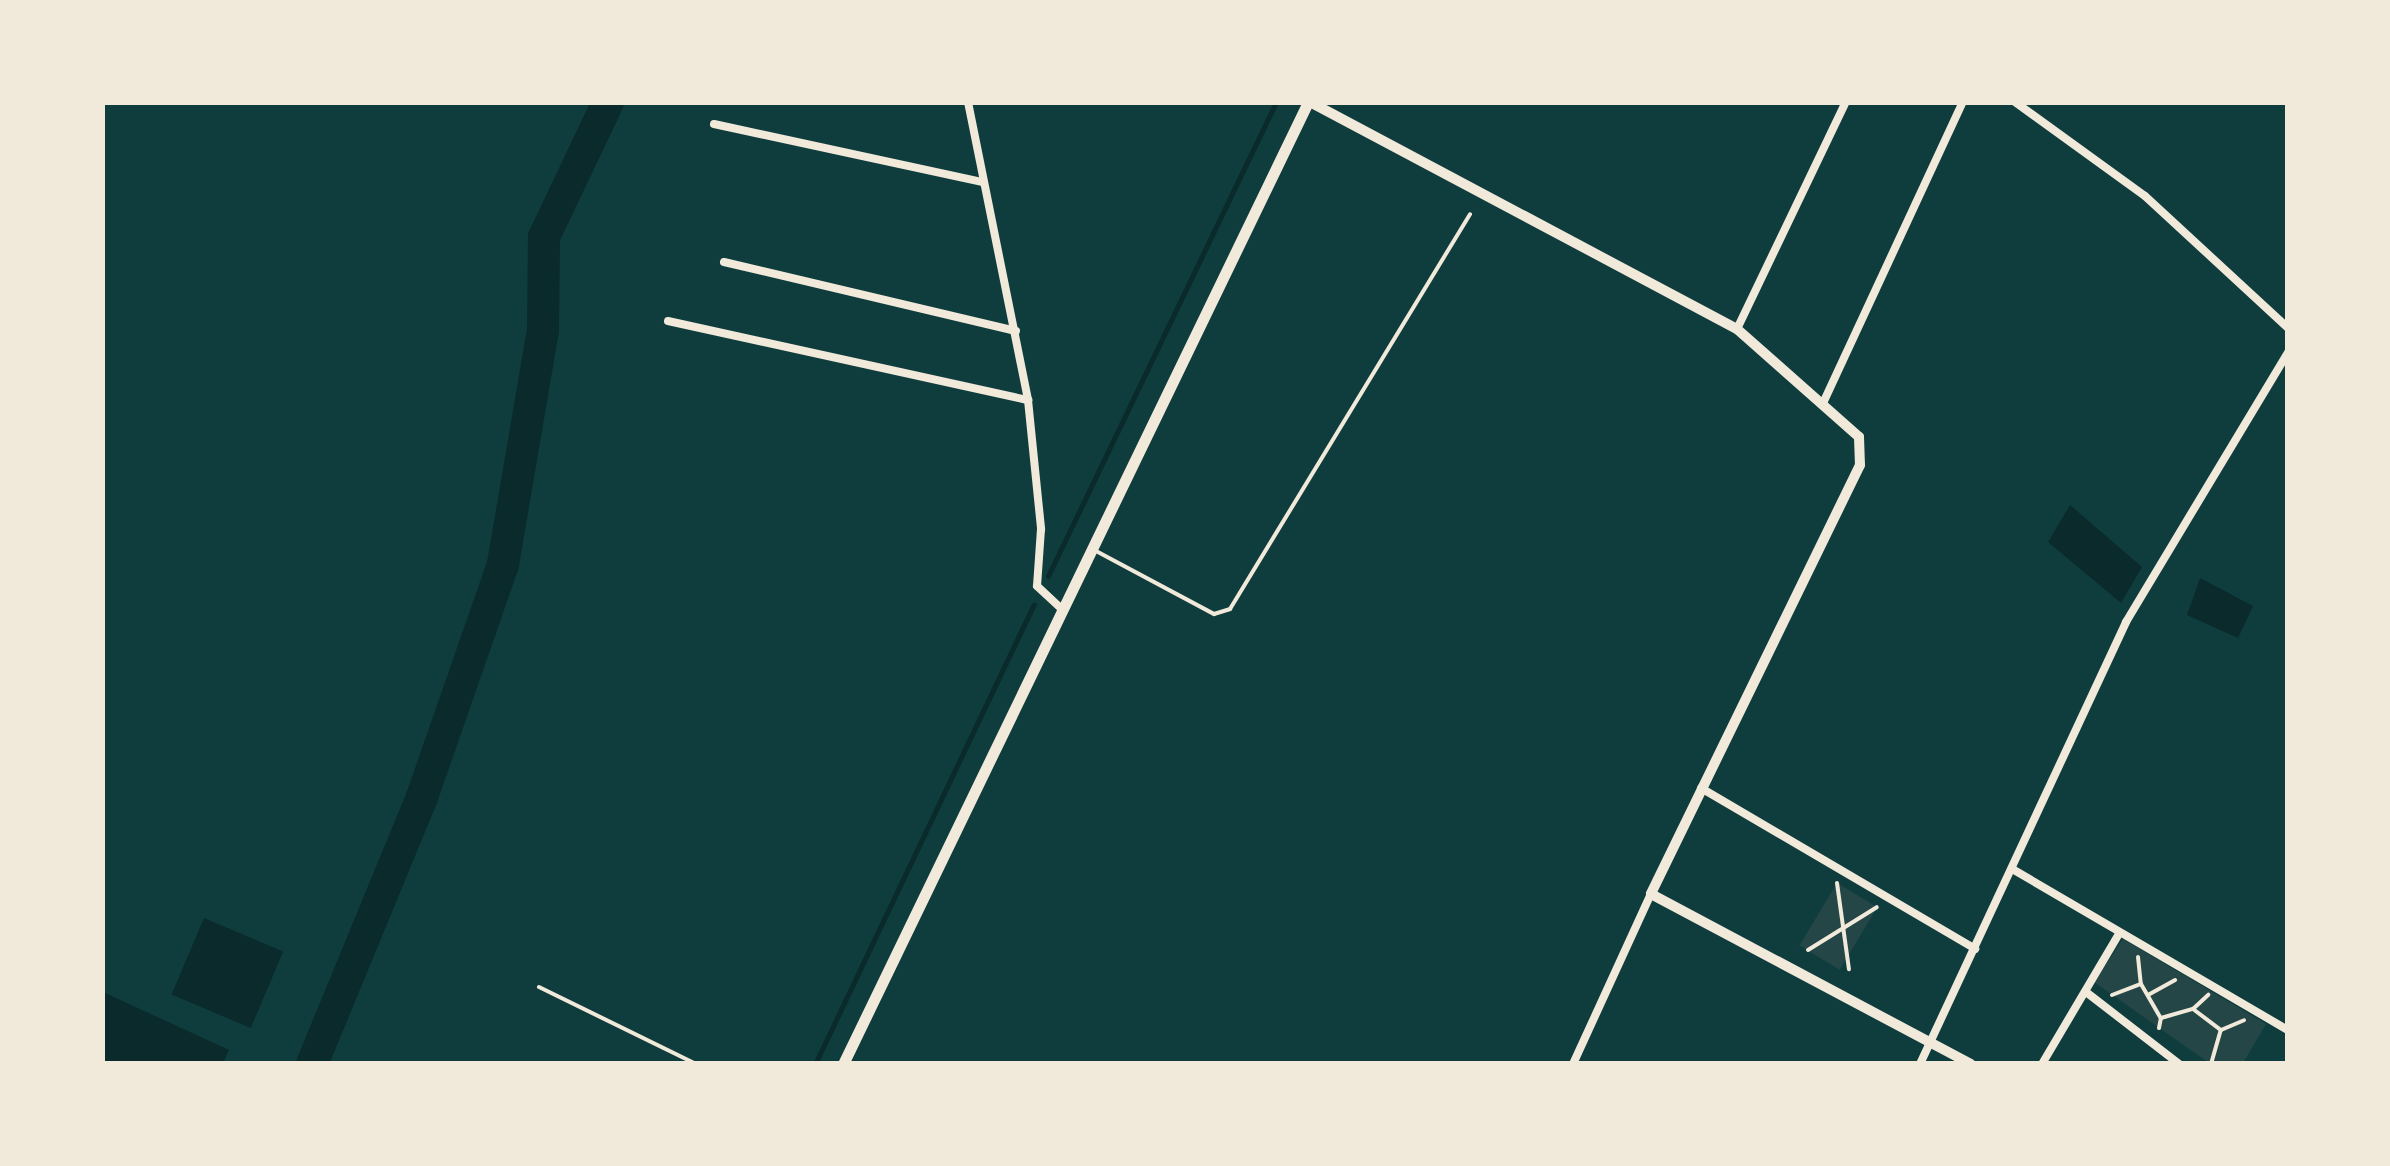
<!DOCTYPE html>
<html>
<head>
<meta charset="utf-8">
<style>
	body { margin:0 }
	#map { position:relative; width:2390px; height:1166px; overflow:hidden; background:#0f3d3e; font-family:Barlow,sans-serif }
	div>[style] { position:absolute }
	.green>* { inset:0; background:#244646; transform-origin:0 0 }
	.water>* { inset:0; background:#0a2a2b; transform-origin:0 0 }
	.stream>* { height:5px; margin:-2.5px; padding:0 2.5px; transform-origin:2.5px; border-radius:2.5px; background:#0a2a2b }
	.river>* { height:32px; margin:-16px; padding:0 16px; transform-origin:16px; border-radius:16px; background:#0a2a2b }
	.path>* { height:4px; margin:-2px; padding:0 2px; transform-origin:2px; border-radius:2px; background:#f1e9da }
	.service>* { height:4px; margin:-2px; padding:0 2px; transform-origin:2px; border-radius:2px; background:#f1e9da }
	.minor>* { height:8px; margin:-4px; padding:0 4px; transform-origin:4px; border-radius:4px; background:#f1e9da }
	.tertiary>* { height:10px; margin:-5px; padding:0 5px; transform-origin:5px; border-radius:5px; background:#f1e9da }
	.secondary>* { height:11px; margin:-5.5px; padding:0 5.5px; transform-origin:5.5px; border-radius:5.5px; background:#f1e9da }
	span { translate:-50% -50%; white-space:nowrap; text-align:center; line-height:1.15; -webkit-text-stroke:10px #f1e9da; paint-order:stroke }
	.frame { position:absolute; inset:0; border:105px solid #f1e9da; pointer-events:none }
</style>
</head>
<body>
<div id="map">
	<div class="green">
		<div style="left:1837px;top:883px;width:47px;height:73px;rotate:31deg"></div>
		<div style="clip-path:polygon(2123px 939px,2266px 1024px,2243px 1063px,2209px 1063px,2094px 982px)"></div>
	</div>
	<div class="water">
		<div style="clip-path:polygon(2070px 505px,2142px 567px,2121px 603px,2048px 542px)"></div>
		<div style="clip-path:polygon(2200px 578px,2253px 606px,2238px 638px,2187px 615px)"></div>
		<div style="left:204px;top:918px;width:86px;height:83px;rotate:23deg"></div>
		<div style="clip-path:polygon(103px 992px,229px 1050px,223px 1063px,103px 1063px)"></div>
	</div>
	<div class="stream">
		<div style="left:1048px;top:576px;width:526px;rotate:-64.31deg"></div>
		<div style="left:815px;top:1064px;width:509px;rotate:-64.54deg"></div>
	</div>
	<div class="river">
		<div style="left:312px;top:1064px;width:289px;rotate:-67.6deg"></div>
		<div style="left:422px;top:797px;width:247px;rotate:-70.8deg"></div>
		<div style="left:503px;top:564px;width:237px;rotate:-80.3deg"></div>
		<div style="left:543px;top:330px;width:93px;rotate:-89.4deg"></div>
		<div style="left:544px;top:237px;width:149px;rotate:-64.6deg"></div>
	</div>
	<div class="path">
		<div style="left:1837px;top:883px;width:87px;rotate:82.1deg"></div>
		<div style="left:1808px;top:950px;width:81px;rotate:-31.9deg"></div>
		<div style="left:2138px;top:957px;width:27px;rotate:84deg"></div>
		<div style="left:2141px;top:984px;width:39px;rotate:60deg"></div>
		<div style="left:2161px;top:1018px;width:33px;rotate:-16deg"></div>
		<div style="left:2193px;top:1009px;width:35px;rotate:37deg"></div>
		<div style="left:2221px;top:1030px;width:25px;rotate:-23deg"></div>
		<div style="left:2112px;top:995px;width:31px;rotate:-21deg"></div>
		<div style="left:2148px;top:995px;width:31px;rotate:-29deg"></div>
		<div style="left:2193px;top:1009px;width:21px;rotate:-43deg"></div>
		<div style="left:2159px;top:1028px;width:10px;rotate:-79deg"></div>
		<div style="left:2211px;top:1064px;width:35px;rotate:-74deg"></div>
	</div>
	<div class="service">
		<div style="left:1096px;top:551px;width:134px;rotate:28.1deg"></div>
		<div style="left:1214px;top:614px;width:17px;rotate:-17deg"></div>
		<div style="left:1230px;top:609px;width:462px;rotate:-58.7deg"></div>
		<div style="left:539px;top:987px;width:175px;rotate:26.1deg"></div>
	</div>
	<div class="minor">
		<div style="left:968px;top:102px;width:304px;rotate:78.6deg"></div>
		<div style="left:1028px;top:400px;width:130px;rotate:84.2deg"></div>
		<div style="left:1041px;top:529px;width:57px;rotate:94deg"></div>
		<div style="left:1037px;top:586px;width:34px;rotate:43deg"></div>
		<div style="left:2015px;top:102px;width:160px;rotate:35.9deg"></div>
		<div style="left:2145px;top:196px;width:195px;rotate:42.7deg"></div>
		<div style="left:714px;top:124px;width:275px;rotate:12.2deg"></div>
		<div style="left:724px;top:262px;width:300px;rotate:13.3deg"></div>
		<div style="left:668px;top:321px;width:369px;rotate:12.4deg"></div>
		<div style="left:1737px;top:329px;width:252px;rotate:-64.4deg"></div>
		<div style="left:1824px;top:401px;width:330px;rotate:-65.1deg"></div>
		<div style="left:1701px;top:788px;width:318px;rotate:30.4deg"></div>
		<div style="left:2014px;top:870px;width:317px;rotate:30.3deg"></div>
		<div style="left:2086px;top:992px;width:118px;rotate:37.7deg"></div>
		<div style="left:1573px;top:1064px;width:187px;rotate:-65.4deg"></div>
		<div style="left:1920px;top:1064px;width:488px;rotate:-65deg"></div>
		<div style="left:2126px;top:622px;width:315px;rotate:-59deg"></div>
		<div style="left:2042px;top:1064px;width:151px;rotate:-59.4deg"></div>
	</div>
	<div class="tertiary">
		<div style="left:1310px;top:102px;width:484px;rotate:28deg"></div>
		<div style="left:1737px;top:329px;width:163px;rotate:41.5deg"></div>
		<div style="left:1859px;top:437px;width:28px;rotate:88deg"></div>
		<div style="left:1860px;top:465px;width:477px;rotate:116deg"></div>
		<div style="left:1651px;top:894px;width:362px;rotate:28deg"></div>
	</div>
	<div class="secondary">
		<div style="left:843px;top:1064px;width:1068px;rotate:-64.2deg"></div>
	</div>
	<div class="frame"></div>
</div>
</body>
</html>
